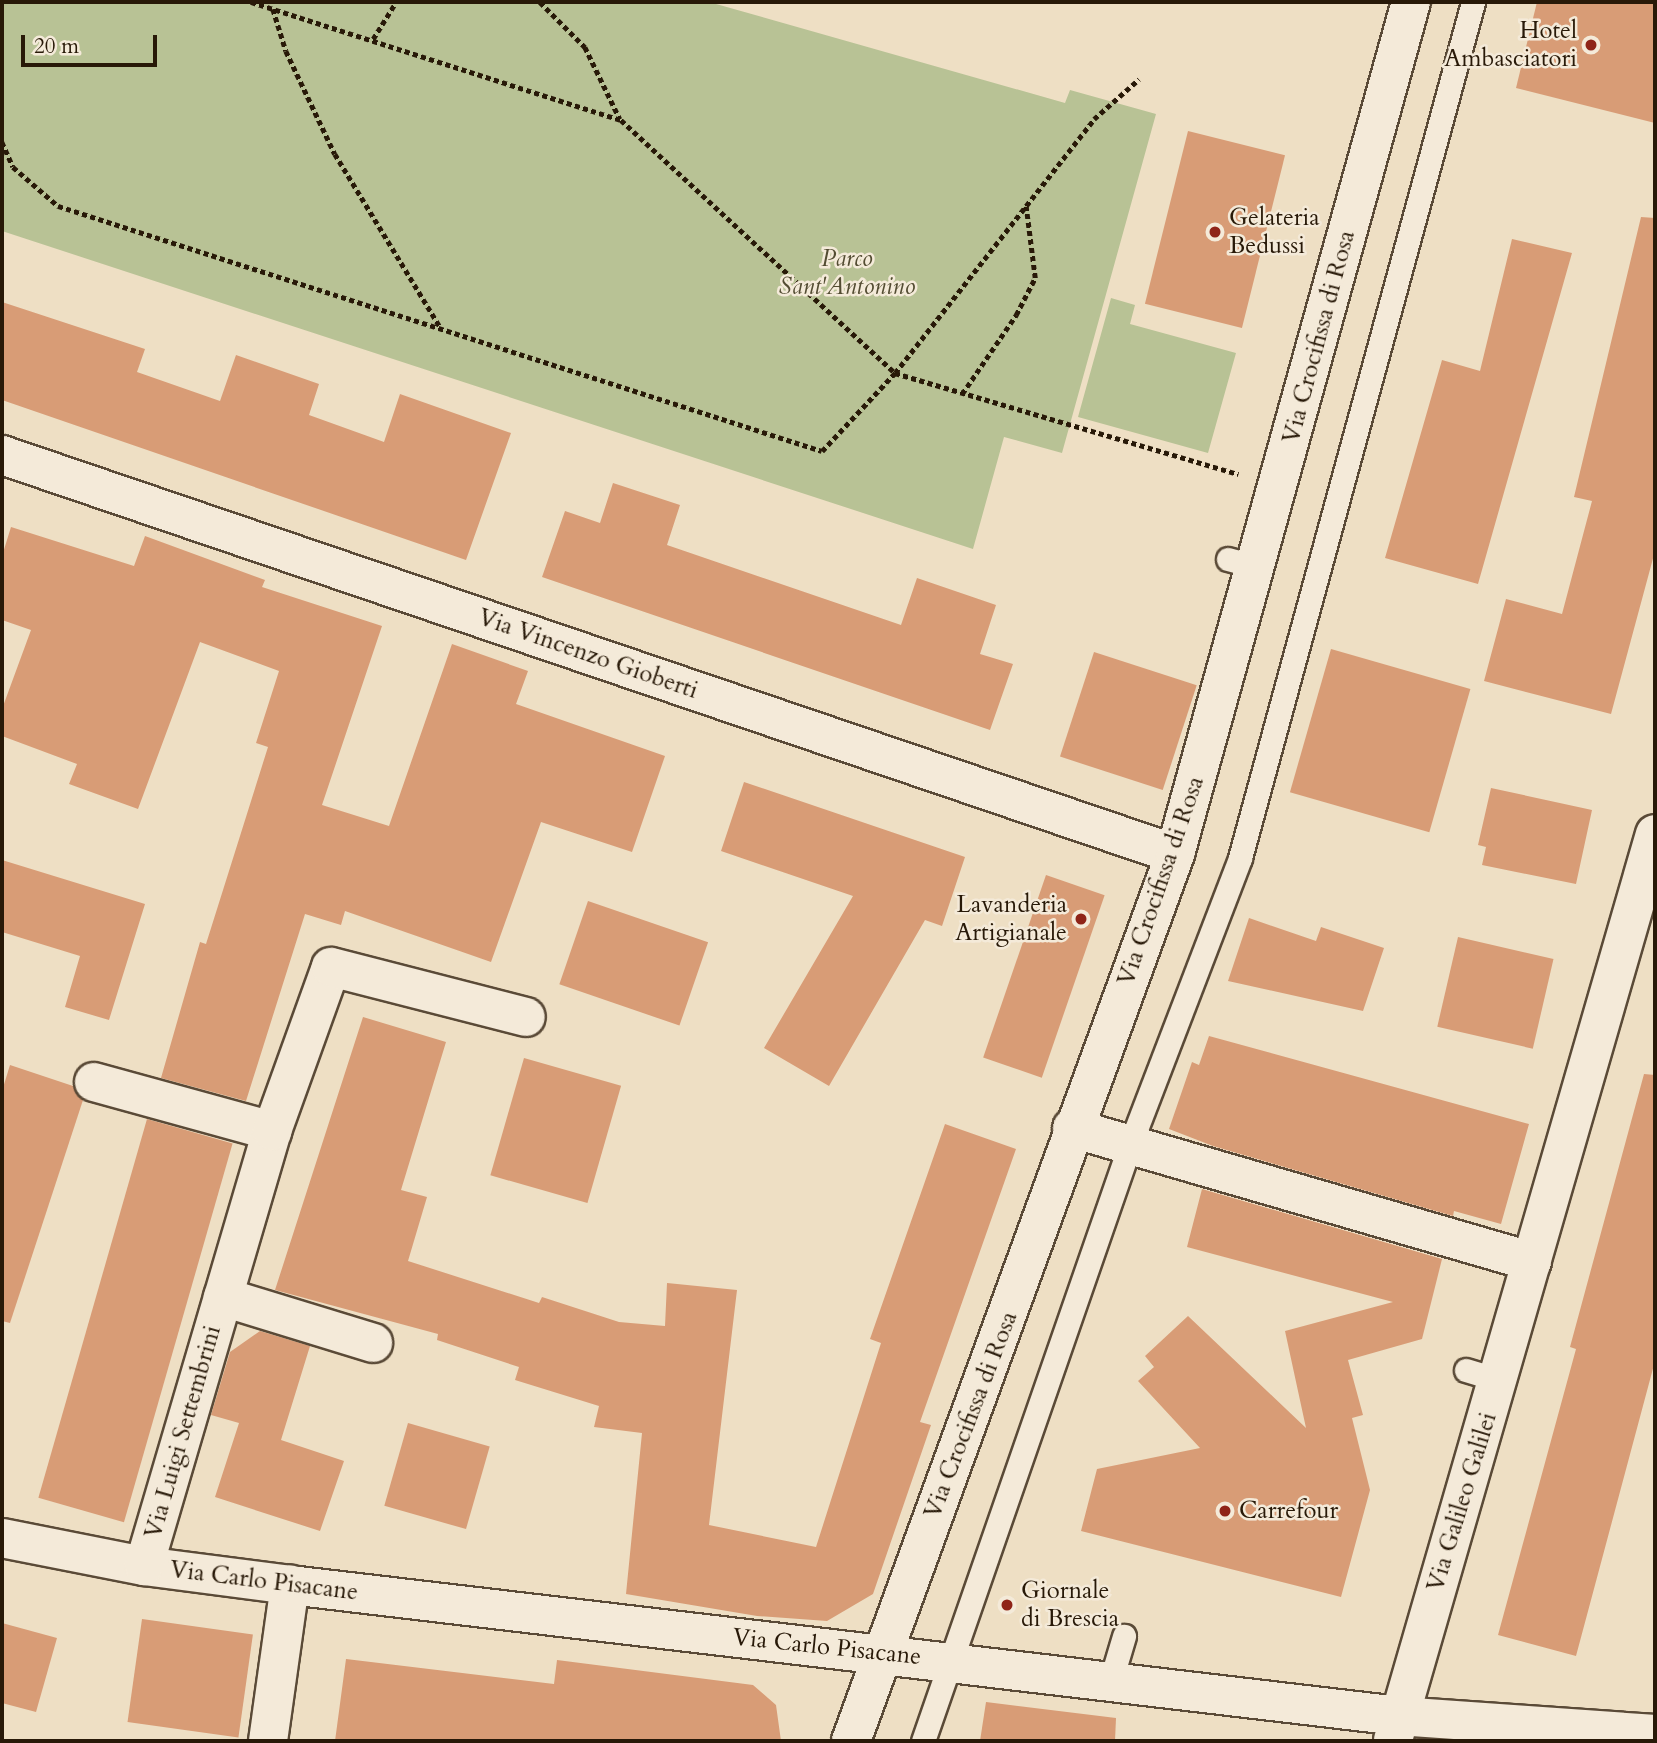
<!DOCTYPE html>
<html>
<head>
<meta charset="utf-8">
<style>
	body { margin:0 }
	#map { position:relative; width:1657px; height:1743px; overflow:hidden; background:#eedfc4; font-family:Cardo,serif }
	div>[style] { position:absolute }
	.green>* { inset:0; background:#b8c295 }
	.building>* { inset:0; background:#d89c76; transform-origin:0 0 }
	.path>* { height:4.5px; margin-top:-2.25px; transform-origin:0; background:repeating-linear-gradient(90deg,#281908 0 5px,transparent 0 8.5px) }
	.roads { filter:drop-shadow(2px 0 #5a4a37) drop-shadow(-2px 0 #5a4a37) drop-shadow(0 2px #5a4a37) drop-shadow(0 -2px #5a4a37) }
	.lane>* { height:23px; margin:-11.5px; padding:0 11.5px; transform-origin:11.5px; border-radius:11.5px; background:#f4ead9 }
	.street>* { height:38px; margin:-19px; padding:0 19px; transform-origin:19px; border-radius:19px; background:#f4ead9 }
	.secondary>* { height:38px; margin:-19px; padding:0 19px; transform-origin:19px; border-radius:19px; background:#f4ead9 }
	.dots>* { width:19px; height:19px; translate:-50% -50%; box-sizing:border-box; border:4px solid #f4ead9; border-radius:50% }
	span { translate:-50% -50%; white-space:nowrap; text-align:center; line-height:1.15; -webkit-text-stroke:5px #f4ead9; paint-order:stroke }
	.poi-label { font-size:24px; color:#281908 }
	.right { translate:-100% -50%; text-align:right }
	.left { translate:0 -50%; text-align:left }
	.park-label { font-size:24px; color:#534c32; font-style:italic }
	.street-label { font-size:24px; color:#281908 }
	.frame { position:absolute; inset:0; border:4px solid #281908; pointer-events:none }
	.scale { position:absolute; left:21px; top:35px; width:136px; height:32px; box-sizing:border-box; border:4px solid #281908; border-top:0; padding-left:9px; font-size:21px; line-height:24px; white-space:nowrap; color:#281908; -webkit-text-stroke:5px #f4ead9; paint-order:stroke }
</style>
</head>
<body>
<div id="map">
	<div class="green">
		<div style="clip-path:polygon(2px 2px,709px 2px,1065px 103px,1070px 90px,1156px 114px,1062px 453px,1004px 437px,973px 549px,2px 231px)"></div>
		<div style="clip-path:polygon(1111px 298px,1135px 305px,1130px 324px,1236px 353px,1208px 453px,1078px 417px)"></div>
	</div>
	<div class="building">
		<div style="clip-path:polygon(1537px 2px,1655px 2px,1655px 123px,1516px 88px)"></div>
		<div style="left:1188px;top:131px;width:100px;height:178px;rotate:14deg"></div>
		<div style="clip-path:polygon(1641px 217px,1655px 218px,1655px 551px,1611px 714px,1484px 681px,1506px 599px,1562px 614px,1592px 501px,1574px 497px)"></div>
		<div style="clip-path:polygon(1512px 239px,1572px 253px,1478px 584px,1385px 558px,1442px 360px,1480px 371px)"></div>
		<div style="clip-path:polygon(2px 302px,145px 349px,137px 372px,220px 401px,236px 355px,319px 384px,309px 415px,384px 442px,400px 394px,511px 433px,466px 560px,2px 400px)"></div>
		<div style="clip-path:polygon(613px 483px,680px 505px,667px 545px,901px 625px,917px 578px,996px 605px,980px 654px,1013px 664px,990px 730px,542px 577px,565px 511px,600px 523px)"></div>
		<div style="clip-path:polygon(11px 527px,134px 566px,145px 536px,265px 580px,262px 587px,382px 626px,322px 805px,389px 826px,452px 644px,528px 671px,516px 704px,665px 756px,632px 852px,541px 822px,491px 962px,345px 911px,341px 925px,305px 914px,246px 1101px,161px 1078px,200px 942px,206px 944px,268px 747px,256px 743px,279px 671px,200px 642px,138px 809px,69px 784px,77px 764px,2px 736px,2px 709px,31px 630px,2px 620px,2px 556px)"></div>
		<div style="left:1331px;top:649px;width:145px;height:149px;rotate:16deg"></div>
		<div style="left:1094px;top:652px;width:108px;height:110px;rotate:18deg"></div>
		<div style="clip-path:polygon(744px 782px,965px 857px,942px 926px,925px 920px,829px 1086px,764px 1048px,853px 896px,721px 851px)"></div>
		<div style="clip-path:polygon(1491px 788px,1592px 810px,1576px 884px,1482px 865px,1486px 847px,1478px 845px)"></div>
		<div style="clip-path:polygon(2px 860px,145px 904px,109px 1020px,65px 1007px,80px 956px,2px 932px)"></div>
		<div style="left:1046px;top:875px;width:62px;height:193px;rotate:19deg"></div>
		<div style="left:588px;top:901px;width:127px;height:88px;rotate:19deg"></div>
		<div style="clip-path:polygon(1249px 918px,1316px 941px,1321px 927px,1384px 948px,1363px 1011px,1228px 981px)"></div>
		<div style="left:1458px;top:937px;width:98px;height:92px;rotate:13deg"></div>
		<div style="clip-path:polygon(363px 1017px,446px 1042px,401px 1190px,427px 1197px,408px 1261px,539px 1303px,542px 1297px,619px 1322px,665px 1326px,667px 1283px,737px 1290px,709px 1525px,816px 1547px,881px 1343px,870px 1339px,945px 1124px,1016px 1149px,920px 1422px,931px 1425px,873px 1594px,827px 1621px,757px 1616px,626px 1594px,642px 1433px,594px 1427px,599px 1406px,515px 1380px,519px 1367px,437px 1340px,438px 1334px,275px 1290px)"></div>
		<div style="clip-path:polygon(1209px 1036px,1529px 1124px,1501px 1224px,1454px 1211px,1453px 1216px,1213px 1146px,1169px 1129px,1192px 1062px,1199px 1065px)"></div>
		<div style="left:524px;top:1058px;width:101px;height:122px;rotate:16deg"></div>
		<div style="clip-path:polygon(10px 1065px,73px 1086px,83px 1100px,10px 1323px,2px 1321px,2px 1091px)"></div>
		<div style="clip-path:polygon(1644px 1074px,1655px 1075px,1655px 1361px,1576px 1656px,1498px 1635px,1576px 1349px,1570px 1347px)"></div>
		<div style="left:147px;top:1119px;width:89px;height:394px;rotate:16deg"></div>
		<div style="clip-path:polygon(1202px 1189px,1442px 1259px,1422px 1339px,1348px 1360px,1363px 1415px,1352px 1418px,1370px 1490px,1341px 1597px,1081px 1531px,1097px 1469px,1200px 1448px,1138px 1381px,1154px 1367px,1145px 1356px,1188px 1316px,1306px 1428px,1285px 1331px,1393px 1302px,1187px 1247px)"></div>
		<div style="clip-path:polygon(260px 1331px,310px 1346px,281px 1440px,344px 1461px,320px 1531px,215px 1497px,239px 1423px,211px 1415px,230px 1352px)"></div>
		<div style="left:408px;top:1423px;width:85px;height:86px;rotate:16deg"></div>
		<div style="left:142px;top:1619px;width:112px;height:104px;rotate:8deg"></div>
		<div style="clip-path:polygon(2px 1623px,57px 1638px,36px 1712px,2px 1703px)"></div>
		<div style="clip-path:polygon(346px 1659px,554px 1684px,557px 1660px,753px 1685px,776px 1705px,781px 1741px,335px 1741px)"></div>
		<div style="clip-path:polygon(986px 1702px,1116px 1718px,1115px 1741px,980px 1741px)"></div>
	</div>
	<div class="path">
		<div style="left:251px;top:2px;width:388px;rotate:17.7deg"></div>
		<div style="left:621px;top:120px;width:373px;rotate:42.7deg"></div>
		<div style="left:895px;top:373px;width:358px;rotate:16.4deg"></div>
		<div style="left:540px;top:2px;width:64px;rotate:45deg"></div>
		<div style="left:585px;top:47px;width:80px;rotate:64.1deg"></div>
		<div style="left:273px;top:9px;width:44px;rotate:72.8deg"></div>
		<div style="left:286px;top:51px;width:114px;rotate:64.6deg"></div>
		<div style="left:335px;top:154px;width:204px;rotate:58.7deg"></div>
		<div style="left:373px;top:39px;width:44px;rotate:-58.1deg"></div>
		<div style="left:2px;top:142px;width:27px;rotate:66deg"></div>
		<div style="left:13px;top:167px;width:60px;rotate:40.9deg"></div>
		<div style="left:58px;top:206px;width:802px;rotate:17.78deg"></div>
		<div style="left:822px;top:451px;width:107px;rotate:-46.9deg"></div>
		<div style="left:895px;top:373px;width:323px;rotate:-51.9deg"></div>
		<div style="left:1094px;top:119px;width:60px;rotate:-41.6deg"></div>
		<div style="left:962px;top:394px;width:96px;rotate:-55.6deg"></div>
		<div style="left:1016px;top:315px;width:42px;rotate:-62.8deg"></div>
		<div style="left:1035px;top:278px;width:72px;rotate:-97.2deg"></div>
	</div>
	<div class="roads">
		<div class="lane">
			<div style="left:1228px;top:559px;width:30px;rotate:15deg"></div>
			<div style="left:1466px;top:1370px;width:34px;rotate:17deg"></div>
			<div style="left:1111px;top:1680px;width:46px;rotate:-73.5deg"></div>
			<div style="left:923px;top:1741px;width:631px;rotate:-70.85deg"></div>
			<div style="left:1130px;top:1145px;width:307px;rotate:-69deg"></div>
			<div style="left:1240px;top:858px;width:887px;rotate:-74.77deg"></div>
		</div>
		<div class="street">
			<div style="left:2px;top:455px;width:1239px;rotate:18.79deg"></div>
			<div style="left:94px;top:1082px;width:185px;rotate:15.4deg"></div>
			<div style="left:1072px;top:1128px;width:479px;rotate:16.2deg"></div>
			<div style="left:223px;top:1297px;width:157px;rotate:17deg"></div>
			<div style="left:2px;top:1538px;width:145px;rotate:11.2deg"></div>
			<div style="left:144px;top:1566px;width:147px;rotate:7.4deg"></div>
			<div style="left:290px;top:1585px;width:1116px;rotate:6.74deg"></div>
			<div style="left:1398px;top:1716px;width:258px;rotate:4deg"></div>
			<div style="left:144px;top:1566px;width:453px;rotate:-73.6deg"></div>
			<div style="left:272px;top:1131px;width:174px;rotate:-70.2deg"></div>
			<div style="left:331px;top:967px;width:201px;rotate:14.4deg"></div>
			<div style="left:1393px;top:1740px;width:943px;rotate:-73.87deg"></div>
			<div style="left:268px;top:1741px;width:158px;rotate:-82deg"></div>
		</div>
		<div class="secondary">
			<div style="left:851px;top:1741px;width:944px;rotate:-69.93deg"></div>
			<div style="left:1175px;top:854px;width:884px;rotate:-74.52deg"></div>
		</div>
	</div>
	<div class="dots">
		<div style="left:1591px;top:45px;background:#8f2418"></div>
		<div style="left:1215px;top:232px;background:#8f2418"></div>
		<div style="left:1081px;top:919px;background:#8f2418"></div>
		<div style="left:1225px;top:1511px;background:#8f2418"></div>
		<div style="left:1007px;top:1605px;background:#8f2418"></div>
	</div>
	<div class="poi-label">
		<span class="right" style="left:1577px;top:45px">Hotel<br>Ambasciatori</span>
		<span class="left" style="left:1229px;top:232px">Gelateria<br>Bedussi</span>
		<span class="right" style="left:1067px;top:919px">Lavanderia<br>Artigianale</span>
		<span class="left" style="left:1239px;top:1511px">Carrefour</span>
		<span class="left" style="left:1021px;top:1605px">Giornale<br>di Brescia</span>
	</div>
	<div class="park-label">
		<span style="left:847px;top:273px">Parco<br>Sant'Antonino</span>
	</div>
	<div class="street-label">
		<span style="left:1319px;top:337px;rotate:-75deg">Via Crocifissa di Rosa</span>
		<span style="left:588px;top:654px;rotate:19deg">Via Vincenzo Gioberti</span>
		<span style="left:1161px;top:881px;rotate:-71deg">Via Crocifissa di Rosa</span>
		<span style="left:971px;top:1415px;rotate:-69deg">Via Crocifissa di Rosa</span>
		<span style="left:183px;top:1432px;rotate:-74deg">Via Luigi Settembrini</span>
		<span style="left:1462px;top:1502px;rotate:-73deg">Via Galileo Galilei</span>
		<span style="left:264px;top:1581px;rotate:7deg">Via Carlo Pisacane</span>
		<span style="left:827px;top:1647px;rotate:6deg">Via Carlo Pisacane</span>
	</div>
	<div class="frame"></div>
	<div class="scale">20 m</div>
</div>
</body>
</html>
